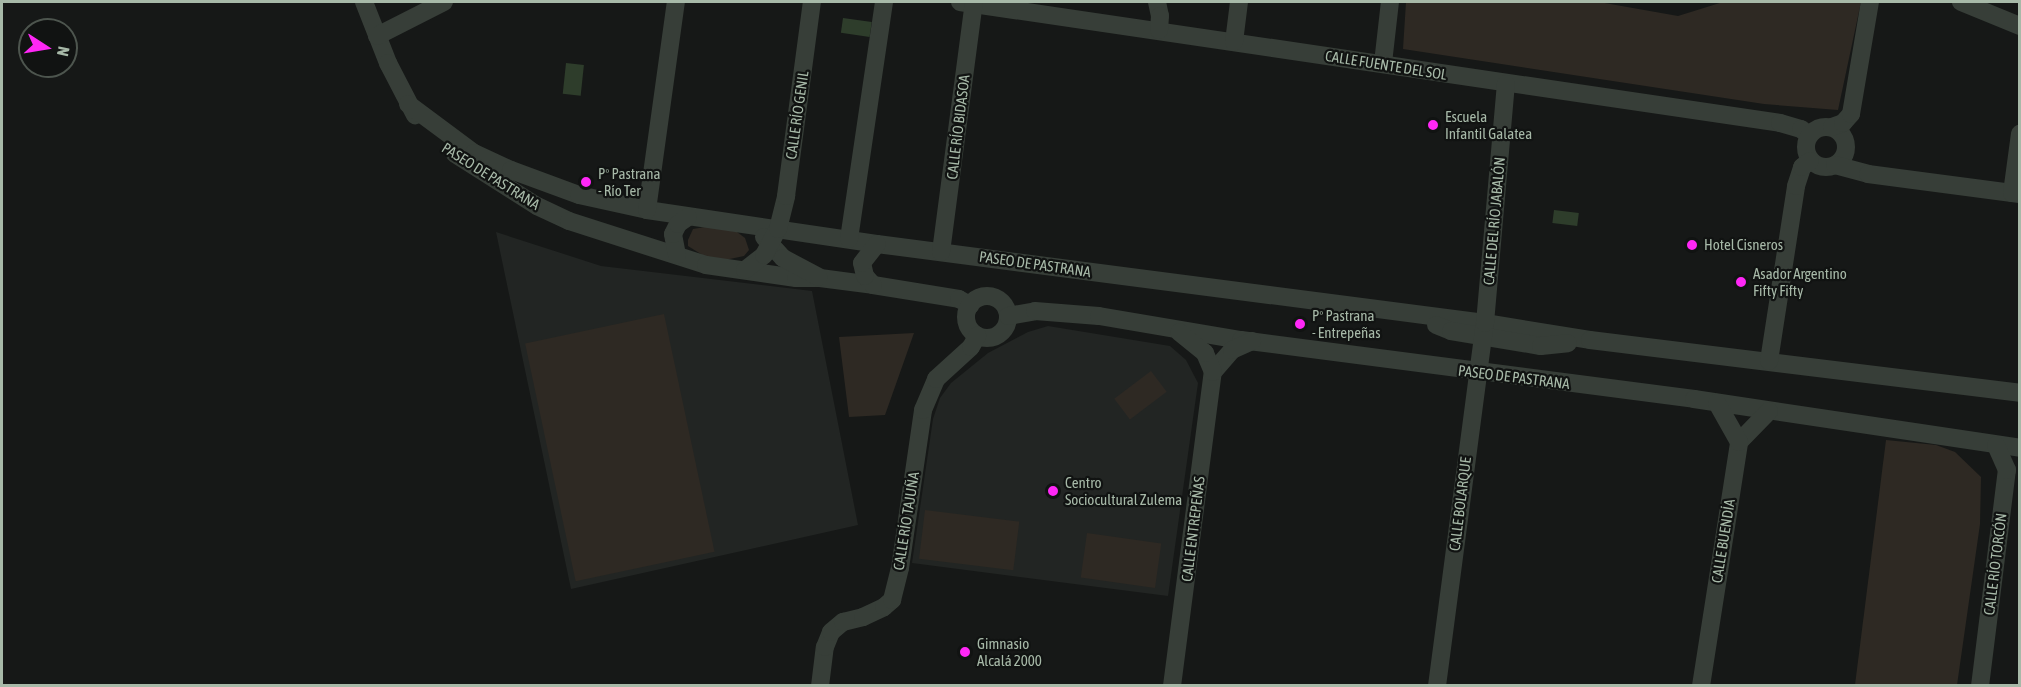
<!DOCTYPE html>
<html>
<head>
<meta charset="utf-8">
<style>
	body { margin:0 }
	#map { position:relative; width:2021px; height:687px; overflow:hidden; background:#161817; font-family:"Asap Condensed",sans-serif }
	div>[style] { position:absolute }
	.built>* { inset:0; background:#222523 }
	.green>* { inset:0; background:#2e2923; transform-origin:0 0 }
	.water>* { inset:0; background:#2e3d2b; transform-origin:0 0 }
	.minor>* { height:18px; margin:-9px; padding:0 9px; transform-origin:9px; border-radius:9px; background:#373e38 }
	.minor>.ring { margin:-9px; padding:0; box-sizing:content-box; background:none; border:18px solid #373e38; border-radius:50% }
	.dots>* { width:16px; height:16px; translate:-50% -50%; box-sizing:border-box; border:3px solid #111312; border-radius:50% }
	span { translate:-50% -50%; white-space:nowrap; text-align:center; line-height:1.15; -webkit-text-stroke:4.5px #111312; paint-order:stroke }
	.street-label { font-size:15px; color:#a7b9a8 }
	.poi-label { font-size:15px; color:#a7b9a8 }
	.left { translate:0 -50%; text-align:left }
	.frame { position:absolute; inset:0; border:3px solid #a7b9a8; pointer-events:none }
	.north { position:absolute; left:18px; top:18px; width:60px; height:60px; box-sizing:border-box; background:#111312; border:2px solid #4d554e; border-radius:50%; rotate:102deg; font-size:16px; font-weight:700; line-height:24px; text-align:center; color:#a7b9a8 }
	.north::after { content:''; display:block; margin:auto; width:21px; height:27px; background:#ff27f6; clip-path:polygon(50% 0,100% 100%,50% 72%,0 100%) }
</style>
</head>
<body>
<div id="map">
	<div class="built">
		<div style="clip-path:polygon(496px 232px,601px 266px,812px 291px,858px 525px,571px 589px)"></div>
		<div style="clip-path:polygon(1048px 326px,1170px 346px,1186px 360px,1198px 383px,1168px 596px,912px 563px,933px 419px,940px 398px,951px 383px,988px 353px,1028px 332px)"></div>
	</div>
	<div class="green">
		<div style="clip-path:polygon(1406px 2px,1599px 2px,1678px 16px,1723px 2px,1861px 2px,1838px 110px,1764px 104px,1403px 49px)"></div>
		<div style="clip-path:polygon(711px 226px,737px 232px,745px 238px,749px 250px,744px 256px,725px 260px,704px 256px,688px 246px,688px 240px,693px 229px)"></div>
		<div style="left:664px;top:314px;width:243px;height:142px;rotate:78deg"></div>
		<div style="clip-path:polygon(914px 333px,885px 415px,849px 417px,839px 337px)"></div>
		<div style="left:1151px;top:371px;width:26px;height:46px;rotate:53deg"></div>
		<div style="clip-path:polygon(1886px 440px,1936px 445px,1955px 452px,1981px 477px,1980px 524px,1957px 685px,1855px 685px)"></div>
		<div style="left:925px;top:510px;width:95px;height:49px;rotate:7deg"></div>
		<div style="left:1087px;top:533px;width:75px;height:45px;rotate:8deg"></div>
	</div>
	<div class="water">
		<div style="left:843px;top:18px;width:29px;height:15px;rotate:8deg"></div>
		<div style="left:566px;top:63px;width:18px;height:31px;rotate:6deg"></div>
		<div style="left:1554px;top:210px;width:25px;height:13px;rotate:7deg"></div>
	</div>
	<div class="minor">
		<div style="left:364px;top:2px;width:66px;rotate:68.5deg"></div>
		<div style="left:388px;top:63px;width:59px;rotate:62.6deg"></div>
		<div style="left:960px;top:2px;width:829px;rotate:8.39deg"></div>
		<div style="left:1780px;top:123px;width:22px;rotate:16deg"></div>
		<div style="left:1801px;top:129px;width:10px;rotate:37deg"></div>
		<div style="left:1157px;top:2px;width:14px;rotate:78deg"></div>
		<div style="left:1160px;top:16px;width:14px;rotate:94deg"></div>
		<div style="left:1961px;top:2px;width:64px;rotate:22.1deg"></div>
		<div style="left:377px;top:36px;width:75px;rotate:-26.9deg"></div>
		<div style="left:1234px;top:42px;width:40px;rotate:-82.9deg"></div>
		<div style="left:1383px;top:63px;width:61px;rotate:-83.5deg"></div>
		<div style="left:408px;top:104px;width:82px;rotate:36.6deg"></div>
		<div style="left:474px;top:153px;width:41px;rotate:24.7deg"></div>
		<div style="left:511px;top:170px;width:72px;rotate:20.2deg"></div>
		<div style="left:579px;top:195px;width:70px;rotate:12.4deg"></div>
		<div style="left:647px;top:210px;width:232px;rotate:8.4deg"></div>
		<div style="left:877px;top:244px;width:613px;rotate:7.4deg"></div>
		<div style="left:1485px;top:323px;width:106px;rotate:9.2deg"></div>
		<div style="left:1590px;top:340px;width:433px;rotate:7deg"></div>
		<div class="ring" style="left:1806px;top:127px;width:22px;height:22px"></div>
		<div style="left:1832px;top:127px;width:12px;rotate:-20deg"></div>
		<div style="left:1843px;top:123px;width:12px;rotate:-48deg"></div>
		<div style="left:1851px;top:114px;width:114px;rotate:-80.4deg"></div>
		<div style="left:455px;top:154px;width:97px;rotate:32.4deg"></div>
		<div style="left:537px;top:206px;width:35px;rotate:25deg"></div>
		<div style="left:569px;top:221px;width:144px;rotate:17.8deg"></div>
		<div style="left:706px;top:265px;width:91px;rotate:8.2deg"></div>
		<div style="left:796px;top:278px;width:24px"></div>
		<div style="left:820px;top:278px;width:53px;rotate:7.5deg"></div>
		<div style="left:873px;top:285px;width:87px;rotate:9.2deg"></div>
		<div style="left:959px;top:299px;width:13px;rotate:29deg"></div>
		<div style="left:1835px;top:165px;width:34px;rotate:15deg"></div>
		<div style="left:1868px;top:174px;width:153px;rotate:7.5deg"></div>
		<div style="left:2012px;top:193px;width:60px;rotate:-82.3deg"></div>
		<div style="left:647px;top:210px;width:210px;rotate:-82.1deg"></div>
		<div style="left:764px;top:237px;width:28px;rotate:48deg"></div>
		<div style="left:783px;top:258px;width:40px;rotate:28deg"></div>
		<div style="left:849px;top:239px;width:240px;rotate:-81.6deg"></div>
		<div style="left:941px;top:252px;width:252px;rotate:-82.5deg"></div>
		<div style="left:677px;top:255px;width:21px;rotate:-101deg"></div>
		<div style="left:673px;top:234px;width:11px;rotate:-63deg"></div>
		<div style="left:678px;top:224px;width:12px;rotate:-35deg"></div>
		<div style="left:745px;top:270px;width:24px;rotate:-38deg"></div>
		<div style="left:764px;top:255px;width:30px;rotate:-62deg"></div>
		<div style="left:778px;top:229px;width:34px;rotate:-76deg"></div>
		<div style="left:786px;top:196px;width:196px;rotate:-82.4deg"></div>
		<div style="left:873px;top:285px;width:12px;rotate:-132deg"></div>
		<div style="left:865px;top:276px;width:13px;rotate:-103deg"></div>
		<div style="left:862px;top:263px;width:24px;rotate:-52deg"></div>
		<div class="ring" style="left:966px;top:296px;width:24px;height:24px"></div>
		<div style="left:1008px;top:316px;width:27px;rotate:-10deg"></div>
		<div style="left:1035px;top:311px;width:64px;rotate:4.5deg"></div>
		<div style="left:1099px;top:316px;width:144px;rotate:9.6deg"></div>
		<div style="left:1241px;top:340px;width:457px;rotate:7.4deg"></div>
		<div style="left:1694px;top:399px;width:330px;rotate:8.5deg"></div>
		<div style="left:1436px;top:325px;width:16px;rotate:22deg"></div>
		<div style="left:1451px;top:331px;width:91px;rotate:9.5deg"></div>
		<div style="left:1541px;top:346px;width:27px;rotate:-6deg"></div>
		<div style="left:1769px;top:361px;width:177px;rotate:-81.2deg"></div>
		<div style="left:1796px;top:186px;width:20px;rotate:-72deg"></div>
		<div style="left:1802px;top:167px;width:10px;rotate:-37deg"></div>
		<div style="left:1213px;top:372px;width:29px;rotate:-49deg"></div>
		<div style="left:1232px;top:350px;width:22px;rotate:-24deg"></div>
		<div style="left:1739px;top:442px;width:43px;rotate:-45.9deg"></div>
		<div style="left:820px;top:686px;width:39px;rotate:-83deg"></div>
		<div style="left:825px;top:647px;width:16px;rotate:-68deg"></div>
		<div style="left:831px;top:632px;width:16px;rotate:-40deg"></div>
		<div style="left:843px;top:622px;width:21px;rotate:-14deg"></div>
		<div style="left:863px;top:617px;width:23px;rotate:-25deg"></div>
		<div style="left:884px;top:607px;width:11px;rotate:-41deg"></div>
		<div style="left:892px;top:600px;width:33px;rotate:-76deg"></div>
		<div style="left:900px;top:568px;width:160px;rotate:-81.7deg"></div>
		<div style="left:923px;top:410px;width:34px;rotate:-67deg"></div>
		<div style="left:936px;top:379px;width:47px;rotate:-42.4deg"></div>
		<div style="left:971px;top:347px;width:13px;rotate:-61deg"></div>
		<div style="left:1172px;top:686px;width:317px;rotate:-82.6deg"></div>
		<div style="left:1213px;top:372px;width:21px;rotate:-113deg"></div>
		<div style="left:1205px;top:353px;width:33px;rotate:-141deg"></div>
		<div style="left:1437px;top:686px;width:366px;rotate:-82.5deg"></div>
		<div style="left:1485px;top:323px;width:240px;rotate:-85deg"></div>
		<div style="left:1701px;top:686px;width:247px;rotate:-81.1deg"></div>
		<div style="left:1739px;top:442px;width:45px;rotate:-119.4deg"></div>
		<div style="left:1980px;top:686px;width:218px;rotate:-82.9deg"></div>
		<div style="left:2007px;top:470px;width:27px;rotate:-114deg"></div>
	</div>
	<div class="dots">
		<div style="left:1433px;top:125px;background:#ff27f6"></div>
		<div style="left:586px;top:182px;background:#ff27f6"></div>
		<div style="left:1692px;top:245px;background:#ff27f6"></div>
		<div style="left:1741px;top:282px;background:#ff27f6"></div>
		<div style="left:1300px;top:324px;background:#ff27f6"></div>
		<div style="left:1053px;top:491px;background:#ff27f6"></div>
		<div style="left:965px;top:652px;background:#ff27f6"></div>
	</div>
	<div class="street-label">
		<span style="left:1386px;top:65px;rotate:9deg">CALLE FUENTE DEL SOL</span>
		<span style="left:797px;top:115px;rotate:-82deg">CALLE RÍO GENIL</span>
		<span style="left:958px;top:127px;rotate:-83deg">CALLE RÍO BIDASOA</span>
		<span style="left:491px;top:176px;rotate:32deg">PASEO DE PASTRANA</span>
		<span style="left:1494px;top:221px;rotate:-85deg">CALLE DEL RÍO JABALÓN</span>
		<span style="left:1035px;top:264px;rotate:8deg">PASEO DE PASTRANA</span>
		<span style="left:1514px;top:377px;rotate:7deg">PASEO DE PASTRANA</span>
		<span style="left:1460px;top:504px;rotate:-83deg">CALLE BOLARQUE</span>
		<span style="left:906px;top:521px;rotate:-81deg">CALLE RÍO TAJUÑA</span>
		<span style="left:1193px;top:529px;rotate:-83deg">CALLE ENTREPEÑAS</span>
		<span style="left:1723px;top:541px;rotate:-81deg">CALLE BUENDÍA</span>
		<span style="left:1995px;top:564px;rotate:-83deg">CALLE RÍO TORCÓN</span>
	</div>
	<div class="poi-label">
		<span class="left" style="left:1445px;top:125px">Escuela<br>Infantil Galatea</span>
		<span class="left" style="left:598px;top:182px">Pº Pastrana<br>- Río Ter</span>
		<span class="left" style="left:1704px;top:245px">Hotel Cisneros</span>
		<span class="left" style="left:1753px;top:282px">Asador Argentino<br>Fifty Fifty</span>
		<span class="left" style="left:1312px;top:324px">Pº Pastrana<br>- Entrepeñas</span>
		<span class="left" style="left:1065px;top:491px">Centro<br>Sociocultural Zulema</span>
		<span class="left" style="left:977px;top:652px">Gimnasio<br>Alcalá 2000</span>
	</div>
	<div class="frame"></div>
	<div class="north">N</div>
</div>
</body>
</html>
